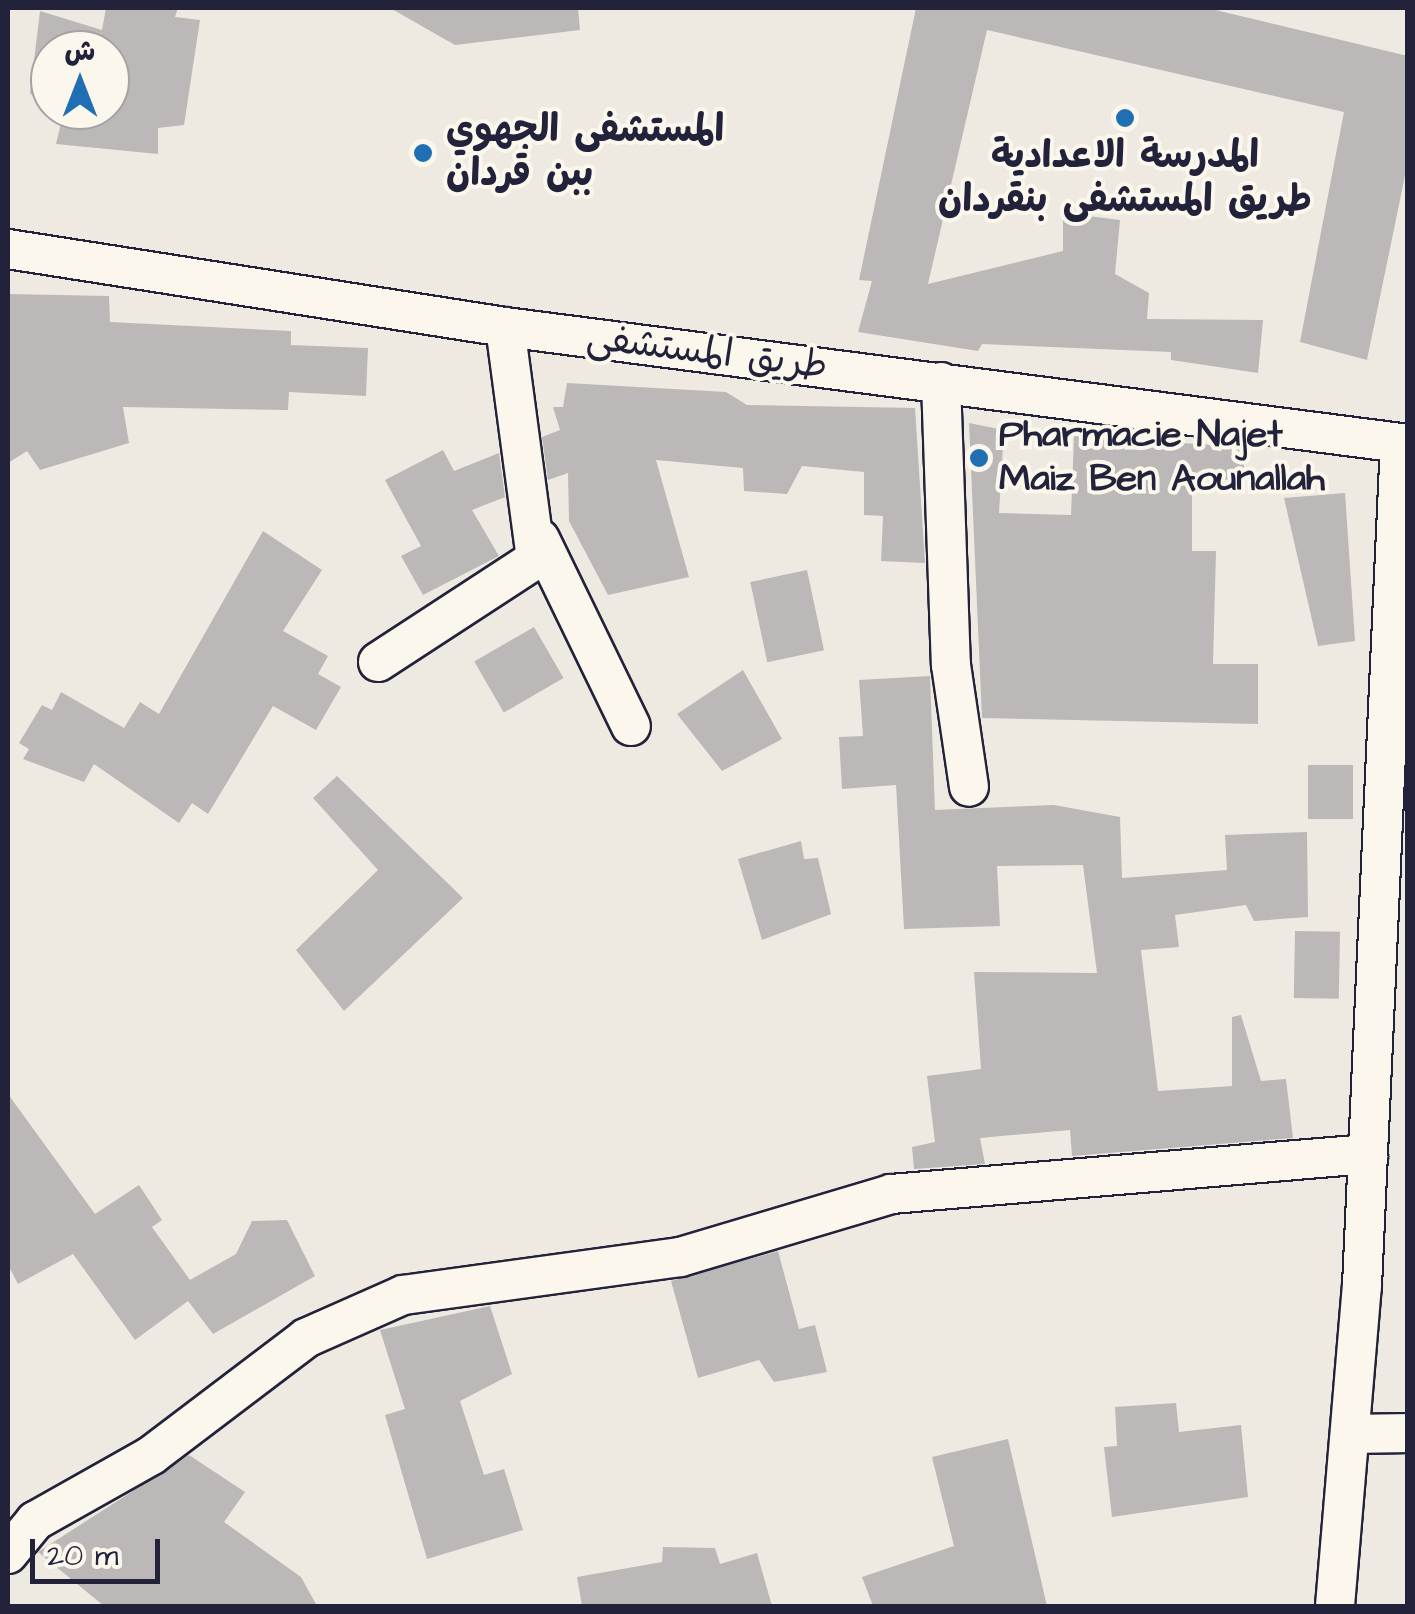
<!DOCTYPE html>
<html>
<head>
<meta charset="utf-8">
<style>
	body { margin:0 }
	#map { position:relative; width:1415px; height:1614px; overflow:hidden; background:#eeeae2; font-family:"Architects Daughter","Playpen Sans Arabic",sans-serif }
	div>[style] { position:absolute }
	.building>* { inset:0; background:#bcb8b8; transform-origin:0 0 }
	.roads { filter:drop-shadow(2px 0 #22223b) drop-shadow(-2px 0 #22223b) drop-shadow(0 2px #22223b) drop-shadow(0 -2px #22223b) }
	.minor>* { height:38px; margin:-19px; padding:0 19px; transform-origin:19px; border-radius:19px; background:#fbf7ec }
	.dots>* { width:28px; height:28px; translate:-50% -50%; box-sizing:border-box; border:5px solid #fbf7ec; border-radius:50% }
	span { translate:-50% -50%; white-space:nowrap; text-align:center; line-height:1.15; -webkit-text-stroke:8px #fbf7ec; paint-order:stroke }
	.poi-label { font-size:38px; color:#22223b; font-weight:700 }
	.left { translate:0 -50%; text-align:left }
	.street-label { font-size:38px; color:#22223b }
	.frame { position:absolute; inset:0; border:10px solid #22223b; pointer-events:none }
	.north { position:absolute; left:30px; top:30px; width:100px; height:100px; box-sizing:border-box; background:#fbf7ec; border:2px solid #a4a2a5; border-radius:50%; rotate:0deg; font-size:28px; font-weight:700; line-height:40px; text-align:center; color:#22223b }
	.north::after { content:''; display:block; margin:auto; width:35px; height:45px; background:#1f6fb2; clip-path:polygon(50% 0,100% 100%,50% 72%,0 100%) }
	.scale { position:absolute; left:30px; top:1539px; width:130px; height:45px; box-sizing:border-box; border:5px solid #22223b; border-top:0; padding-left:12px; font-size:30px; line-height:35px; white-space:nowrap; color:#22223b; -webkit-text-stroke:8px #fbf7ec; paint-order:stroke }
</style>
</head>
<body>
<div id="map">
	<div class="building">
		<div style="clip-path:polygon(106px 8px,178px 8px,175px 17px,200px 20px,184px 125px,158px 128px,158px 154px,56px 144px,64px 110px,110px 110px,110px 50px,50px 50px,50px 98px,30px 94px,40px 11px,102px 30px)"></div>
		<div style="clip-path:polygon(390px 8px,578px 8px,580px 30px,455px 45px)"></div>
		<div style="clip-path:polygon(916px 8px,1207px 8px,1408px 56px,1408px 161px,1367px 360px,1300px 342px,1344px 112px,987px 30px,928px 284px,1063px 251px,1063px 213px,1120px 220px,1115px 274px,1149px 293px,1147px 319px,1263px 320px,1258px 373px,1171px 360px,1171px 352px,982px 344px,978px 351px,858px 332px,872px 281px,859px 280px)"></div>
		<div style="clip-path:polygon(8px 294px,109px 296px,110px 322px,291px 331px,291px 345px,368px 348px,366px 396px,289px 392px,288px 410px,123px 407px,129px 443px,40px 470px,27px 451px,8px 463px)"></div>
		<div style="clip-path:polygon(567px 383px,726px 392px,747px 405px,915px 408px,925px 563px,881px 561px,883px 516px,864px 515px,864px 472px,802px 466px,787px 494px,744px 491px,743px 468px,656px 460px,689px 577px,608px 595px,569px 521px,568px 473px,548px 480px,542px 437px,560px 430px,553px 407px,563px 407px)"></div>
		<div style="clip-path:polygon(969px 423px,1004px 430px,999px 513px,1071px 515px,1074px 436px,1244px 447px,1244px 483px,1192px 473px,1192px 551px,1216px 551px,1213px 664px,1258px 664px,1258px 724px,982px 718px)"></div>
		<div style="clip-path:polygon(443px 450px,454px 471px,499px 453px,505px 497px,472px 510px,499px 556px,423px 595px,401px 556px,421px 546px,385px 480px)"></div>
		<div style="clip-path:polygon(1345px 493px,1355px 641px,1318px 646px,1284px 498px)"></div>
		<div style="clip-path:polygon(263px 531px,322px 570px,283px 631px,328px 656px,318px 674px,341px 687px,316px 730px,273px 706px,208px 814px,192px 803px,179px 823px,94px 764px,84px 782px,23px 759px,29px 749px,19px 743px,42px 705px,52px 710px,61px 692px,124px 728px,140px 702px,159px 714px)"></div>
		<div style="left:807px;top:570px;width:82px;height:58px;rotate:78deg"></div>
		<div style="left:534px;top:627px;width:59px;height:69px;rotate:60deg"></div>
		<div style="clip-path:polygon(743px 670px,782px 739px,722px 771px,677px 714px)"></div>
		<div style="clip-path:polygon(930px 676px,935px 810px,1054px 805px,1120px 817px,1122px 878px,1227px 870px,1225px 835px,1307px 832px,1308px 917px,1254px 921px,1246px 905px,1175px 915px,1179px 947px,1141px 950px,1158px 1091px,1232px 1086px,1232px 1017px,1241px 1015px,1261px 1081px,1286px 1079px,1293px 1138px,1072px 1156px,1070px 1130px,980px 1138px,985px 1164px,914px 1169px,912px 1147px,935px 1142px,927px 1076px,981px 1069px,974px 972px,1097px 973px,1083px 865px,997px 866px,1000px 926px,904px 929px,896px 785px,842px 789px,839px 737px,863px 736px,859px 680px)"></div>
		<div style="left:1308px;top:765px;width:45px;height:54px"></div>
		<div style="clip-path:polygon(337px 776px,463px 898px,344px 1011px,296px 950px,378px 870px,313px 798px)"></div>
		<div style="clip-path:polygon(801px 841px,804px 859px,818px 858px,831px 914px,762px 940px,738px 859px)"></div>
		<div style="left:1295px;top:931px;width:45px;height:67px;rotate:1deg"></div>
		<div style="clip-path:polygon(8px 1094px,95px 1214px,139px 1185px,162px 1220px,152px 1227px,190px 1280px,236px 1254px,252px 1221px,287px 1220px,315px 1276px,213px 1334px,188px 1301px,135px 1340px,73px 1254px,18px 1284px,8px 1265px)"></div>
		<div style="clip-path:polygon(778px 1251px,799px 1329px,815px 1325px,827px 1372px,774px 1382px,759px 1360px,698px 1378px,671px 1281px)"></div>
		<div style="clip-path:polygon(490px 1306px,512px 1374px,460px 1401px,484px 1475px,504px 1469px,523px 1530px,427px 1559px,385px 1415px,405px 1409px,380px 1330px)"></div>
		<div style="clip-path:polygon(1176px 1403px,1179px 1432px,1241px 1425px,1248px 1497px,1112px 1517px,1104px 1447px,1117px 1446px,1115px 1407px)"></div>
		<div style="clip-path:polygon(1008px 1439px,1047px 1606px,873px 1606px,862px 1577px,954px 1546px,932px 1457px)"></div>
		<div style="clip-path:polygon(189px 1455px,245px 1492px,224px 1522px,301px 1577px,317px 1606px,104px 1606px,38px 1552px)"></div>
		<div style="clip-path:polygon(663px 1547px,715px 1548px,720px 1564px,757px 1553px,772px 1606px,582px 1606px,577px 1577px,662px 1562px)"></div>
	</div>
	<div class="roads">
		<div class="minor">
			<div style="left:8px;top:249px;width:503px;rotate:8.92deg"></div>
			<div style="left:505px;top:327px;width:911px;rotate:7.38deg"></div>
			<div style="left:941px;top:382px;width:283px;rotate:88deg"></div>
			<div style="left:951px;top:665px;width:123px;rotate:81.6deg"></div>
			<div style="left:540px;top:539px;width:208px;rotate:64.1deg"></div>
			<div style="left:378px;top:662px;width:189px;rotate:-33.1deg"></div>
			<div style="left:536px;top:559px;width:234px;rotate:-97.6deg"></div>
			<div style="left:1353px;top:1434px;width:55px;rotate:-1deg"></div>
			<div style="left:8px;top:1554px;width:43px;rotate:-50.7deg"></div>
			<div style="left:35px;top:1521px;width:134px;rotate:-29.4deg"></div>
			<div style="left:152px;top:1455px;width:193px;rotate:-37.2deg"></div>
			<div style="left:306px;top:1338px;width:106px;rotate:-23.9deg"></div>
			<div style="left:403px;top:1295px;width:280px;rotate:-7.8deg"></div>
			<div style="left:680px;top:1257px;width:220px;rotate:-16.6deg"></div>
			<div style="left:891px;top:1194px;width:479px;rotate:-4.8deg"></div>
			<div style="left:1335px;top:1606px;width:321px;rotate:-85.2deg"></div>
			<div style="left:1362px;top:1286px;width:844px;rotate:-87.42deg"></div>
		</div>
	</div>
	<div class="dots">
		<div style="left:1125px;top:118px;background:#1f6fb2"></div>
		<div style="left:423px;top:153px;background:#1f6fb2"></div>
		<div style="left:979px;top:458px;background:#1f6fb2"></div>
	</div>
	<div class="poi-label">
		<span class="left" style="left:446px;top:153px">المستشفى الجهوي<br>ببن قردان</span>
		<span style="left:1125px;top:179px">المدرسة الاعدادية<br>طريق المستشفى بنقردان</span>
		<span class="left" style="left:999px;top:458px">Pharmacie Najet<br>Maiz Ben Aounallah</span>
	</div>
	<div class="street-label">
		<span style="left:707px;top:353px;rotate:7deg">طريق المستشفى</span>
	</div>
	<div class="frame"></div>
	<div class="north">ش</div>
	<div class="scale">20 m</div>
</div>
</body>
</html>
